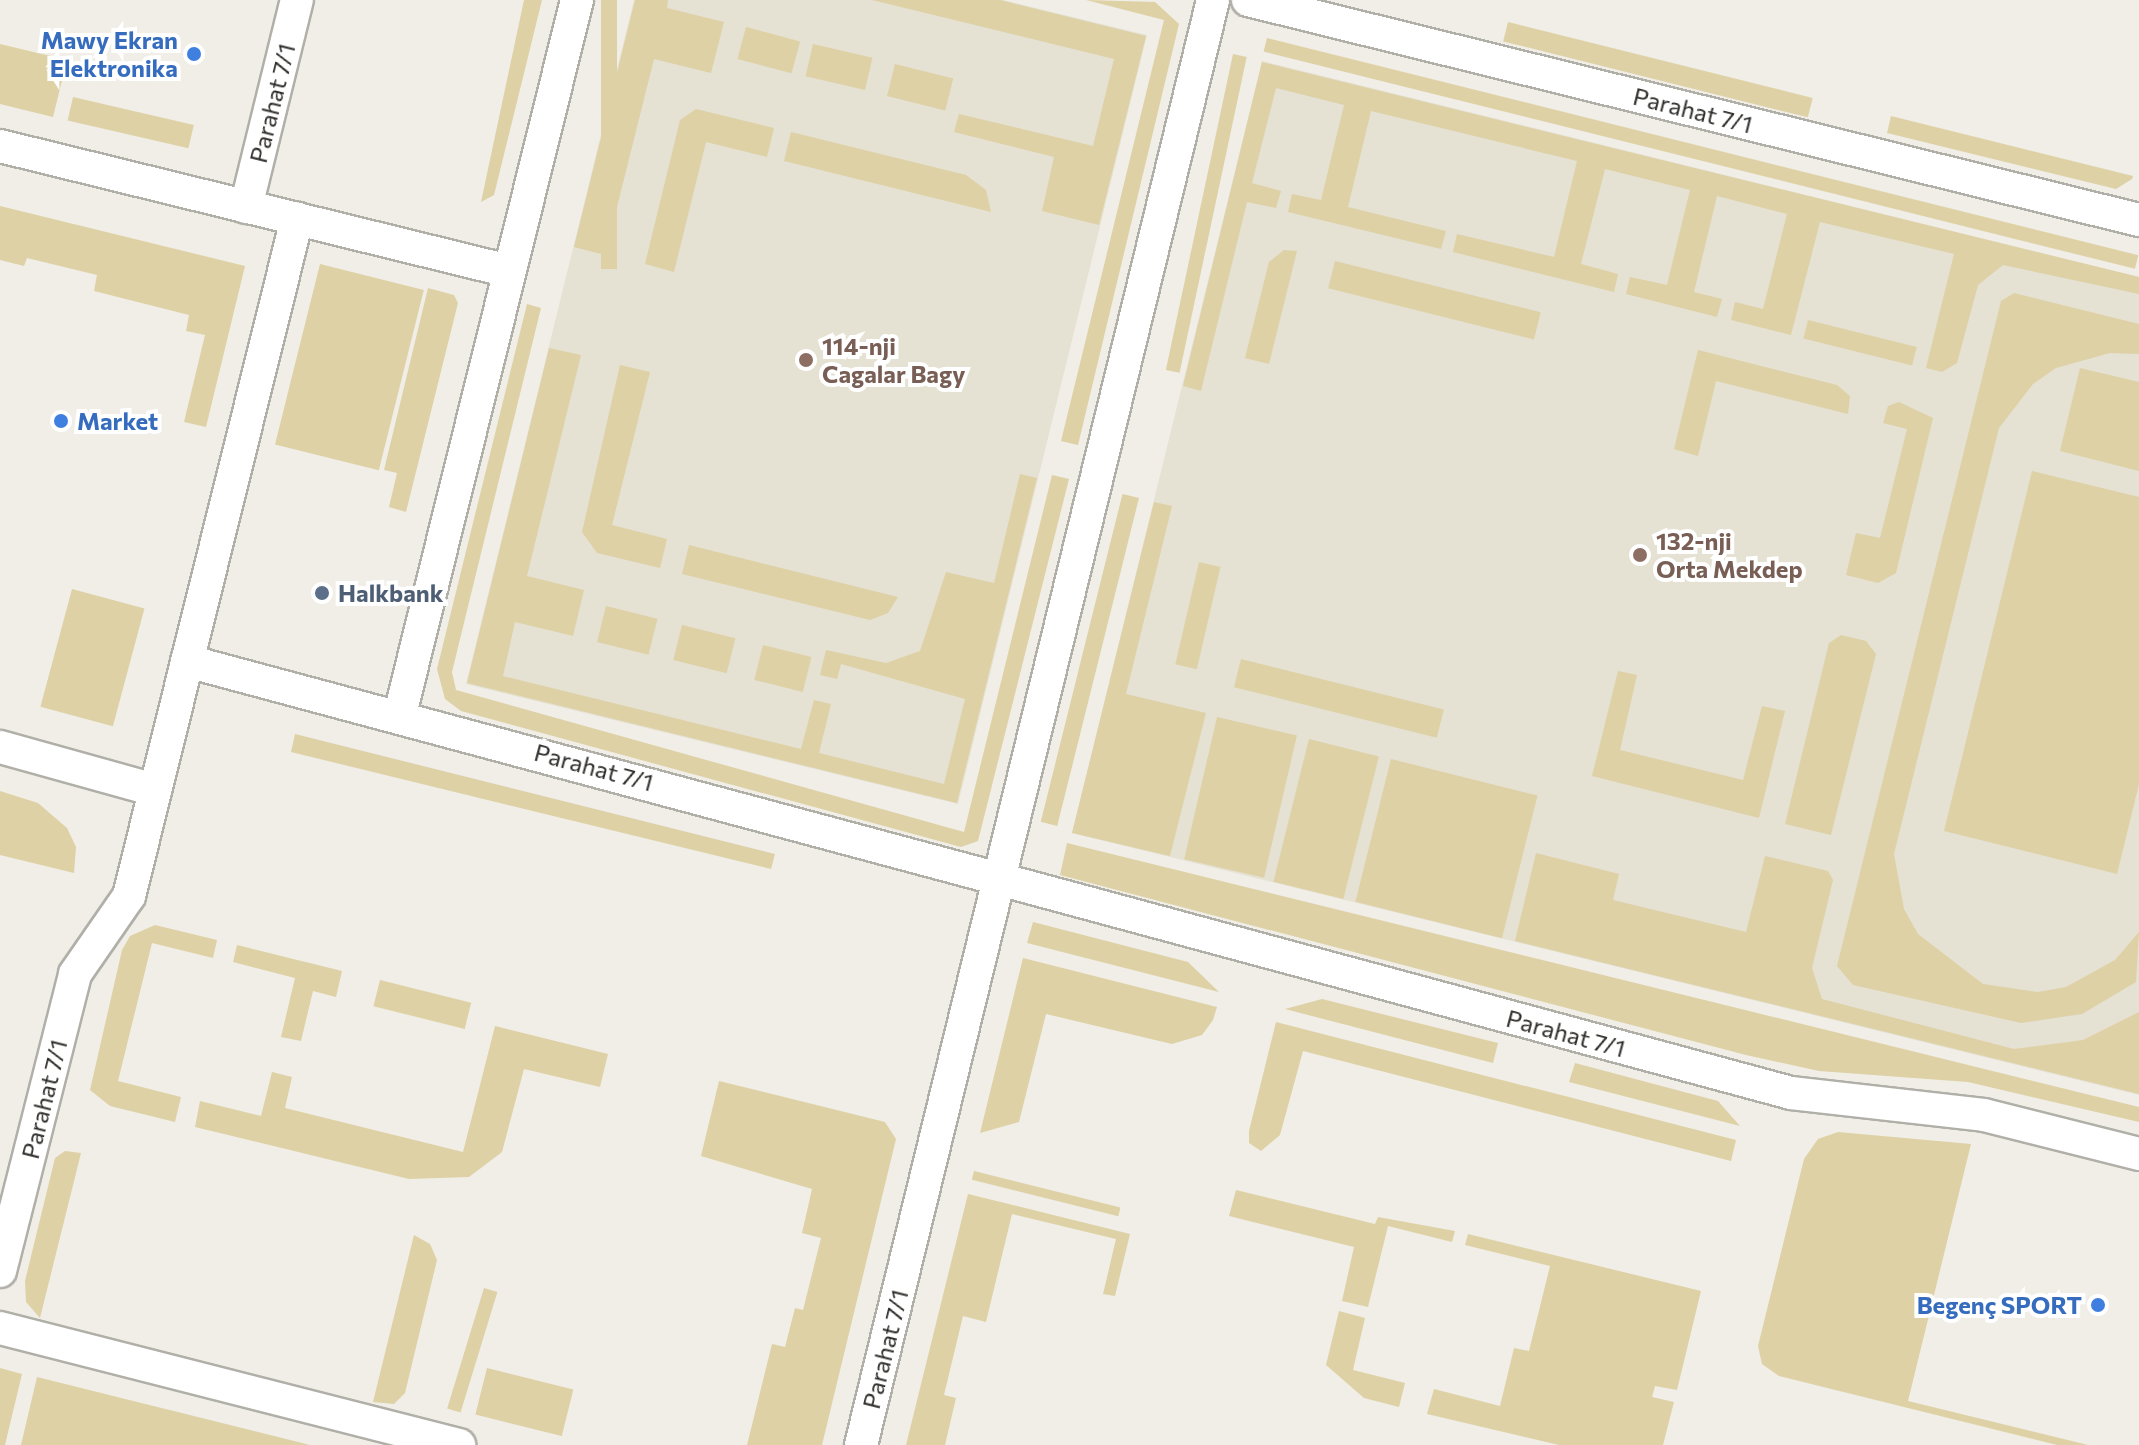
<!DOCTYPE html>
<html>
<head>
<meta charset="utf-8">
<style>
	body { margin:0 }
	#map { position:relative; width:2139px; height:1445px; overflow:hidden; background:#f0eee7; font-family:Commissioner,sans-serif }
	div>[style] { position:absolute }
	.built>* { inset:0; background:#e5e1d3 }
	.green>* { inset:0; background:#ded1a5; transform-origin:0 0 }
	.roads { filter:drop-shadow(2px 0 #b0afa8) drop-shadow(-2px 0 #b0afa8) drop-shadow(0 2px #b0afa8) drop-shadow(0 -2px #b0afa8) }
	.minor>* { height:32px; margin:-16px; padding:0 16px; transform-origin:16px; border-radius:16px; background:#fff }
	.dots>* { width:22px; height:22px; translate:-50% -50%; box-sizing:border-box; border:4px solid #fff; border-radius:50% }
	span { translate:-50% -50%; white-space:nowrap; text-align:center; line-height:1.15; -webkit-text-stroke:8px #fff; paint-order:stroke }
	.shop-label { font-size:24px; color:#366cbe; font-weight:700 }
	.right { translate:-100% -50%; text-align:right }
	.left { translate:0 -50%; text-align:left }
	.street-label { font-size:24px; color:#2c2b28 }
	.education-label { font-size:24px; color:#785e54; font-weight:700 }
	.service-label { font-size:24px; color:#4e5e75; font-weight:700 }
</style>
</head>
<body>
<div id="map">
	<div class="built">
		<div style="clip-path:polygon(634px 0,1003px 0,1147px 35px,958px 804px,466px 684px)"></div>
		<div style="clip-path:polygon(1262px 61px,2139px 277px,2139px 1095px,1072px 833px)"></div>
	</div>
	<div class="green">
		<div style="clip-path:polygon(524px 0,542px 0,494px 195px,481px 202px)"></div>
		<div style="left:601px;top:0;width:16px;height:269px"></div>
		<div style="clip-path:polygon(635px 0,668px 0,667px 8px,724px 22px,711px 73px,654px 59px,605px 255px,574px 247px)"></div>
		<div style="clip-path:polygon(872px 0,1000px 0,1146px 36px,1099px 225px,1042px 211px,1054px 157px,954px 132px,959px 114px,1093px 146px,1114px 59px)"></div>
		<div style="clip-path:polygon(1086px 0,1155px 2px,1179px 24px,1078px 445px,1061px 441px,1164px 20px)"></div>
		<div style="left:1508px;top:22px;width:314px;height:20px;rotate:14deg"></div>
		<div style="left:746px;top:27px;width:56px;height:33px;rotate:15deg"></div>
		<div style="left:1267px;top:38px;width:898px;height:14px;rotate:14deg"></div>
		<div style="clip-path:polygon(0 44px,67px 60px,53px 117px,0 104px)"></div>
		<div style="left:813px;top:44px;width:61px;height:33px;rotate:13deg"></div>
		<div style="left:1233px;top:54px;width:14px;height:323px;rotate:12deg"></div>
		<div style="clip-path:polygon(1262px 62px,2139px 277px,2139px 294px,2003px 265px,1978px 285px,1957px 363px,1942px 372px,1926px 368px,1954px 254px,1820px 222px,1791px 335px,1731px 320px,1735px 302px,1763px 309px,1787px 214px,1717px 196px,1694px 292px,1722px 299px,1717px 317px,1626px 294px,1630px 277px,1667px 285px,1690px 190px,1605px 169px,1581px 264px,1618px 274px,1614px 292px,1453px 252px,1457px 234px,1554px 257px,1577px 161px,1371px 111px,1348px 207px,1446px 231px,1441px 249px,1288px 212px,1292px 194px,1321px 200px,1344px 105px,1276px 88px,1252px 183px,1281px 191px,1276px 208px,1247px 202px,1201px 391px,1183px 386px)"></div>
		<div style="left:895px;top:64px;width:60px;height:33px;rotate:14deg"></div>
		<div style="left:73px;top:97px;width:124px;height:24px;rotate:13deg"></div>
		<div style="clip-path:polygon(696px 109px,774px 128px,767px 157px,706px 142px,674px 272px,645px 264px,680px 120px)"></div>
		<div style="clip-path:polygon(1891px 116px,2133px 176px,2132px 179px,2116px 189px,1887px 133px)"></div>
		<div style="clip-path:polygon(791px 132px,966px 175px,986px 190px,991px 212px,784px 161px)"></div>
		<div style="clip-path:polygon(0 206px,245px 266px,206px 427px,184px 422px,205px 335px,186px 331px,189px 315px,94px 291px,97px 275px,27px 258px,24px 266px,0 260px)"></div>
		<div style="clip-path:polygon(1284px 250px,1297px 251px,1269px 364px,1245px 358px,1269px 262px)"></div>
		<div style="left:1335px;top:261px;width:212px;height:28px;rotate:14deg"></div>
		<div style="left:320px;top:264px;width:107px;height:186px;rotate:14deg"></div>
		<div style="clip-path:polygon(428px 288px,454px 295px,458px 303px,406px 512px,389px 507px,397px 473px,384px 470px)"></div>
		<div style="clip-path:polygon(2014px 293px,2139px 324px,2139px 354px,2110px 353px,2056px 368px,2033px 384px,1999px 428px,1894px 854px,1904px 909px,1918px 934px,1983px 984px,2038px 992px,2066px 987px,2115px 960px,2139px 932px,2136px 982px,2082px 1014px,2021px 1023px,1853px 985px,1837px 966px,2001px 301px)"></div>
		<div style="clip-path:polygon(527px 304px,541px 308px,452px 672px,456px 690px,964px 832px,1052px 475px,1069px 479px,978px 841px,961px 847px,461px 711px,445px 699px,437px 669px)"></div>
		<div style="left:1808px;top:320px;width:112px;height:19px;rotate:14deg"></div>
		<div style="clip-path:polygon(549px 348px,581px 355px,527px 576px,584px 590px,573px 636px,515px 622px,503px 676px,801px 749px,814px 700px,831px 704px,819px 753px,944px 784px,965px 699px,841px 664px,837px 679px,820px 675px,826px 650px,886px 663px,920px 651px,946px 572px,994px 583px,1020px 474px,1037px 478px,957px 803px,467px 683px)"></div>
		<div style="clip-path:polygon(1698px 350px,1837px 385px,1850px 396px,1848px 414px,1716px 381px,1698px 456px,1674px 449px)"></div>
		<div style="clip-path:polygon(620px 365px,650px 372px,612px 525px,667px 539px,660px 568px,597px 553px,582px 532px)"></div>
		<div style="clip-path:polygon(2080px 368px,2139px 382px,2139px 471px,2060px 451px)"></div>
		<div style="clip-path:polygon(1899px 402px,1933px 418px,1896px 573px,1878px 583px,1846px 575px,1856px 533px,1880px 538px,1907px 429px,1883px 423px,1888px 406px)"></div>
		<div style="clip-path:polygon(2032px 471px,2139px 497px,2139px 784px,2117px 874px,1944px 831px)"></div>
		<div style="left:1139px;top:498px;width:338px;height:17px;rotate:104deg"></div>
		<div style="clip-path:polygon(1154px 502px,1172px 506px,1126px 694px,1206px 713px,1170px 856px,1072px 833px)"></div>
		<div style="clip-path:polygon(689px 545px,898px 597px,888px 613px,870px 620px,682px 574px)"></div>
		<div style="left:1199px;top:562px;width:22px;height:105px;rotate:13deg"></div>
		<div style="left:72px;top:589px;width:75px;height:122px;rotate:15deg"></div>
		<div style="left:606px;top:606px;width:53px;height:37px;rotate:14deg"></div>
		<div style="left:682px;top:625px;width:55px;height:36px;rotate:14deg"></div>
		<div style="clip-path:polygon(1841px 635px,1866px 641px,1876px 654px,1831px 835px,1785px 824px,1829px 643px)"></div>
		<div style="left:763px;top:645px;width:50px;height:36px;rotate:14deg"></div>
		<div style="left:1241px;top:659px;width:209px;height:29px;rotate:14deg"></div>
		<div style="clip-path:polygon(1618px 671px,1637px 675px,1620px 750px,1743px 780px,1762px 706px,1785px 711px,1759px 818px,1592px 776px)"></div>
		<div style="left:1217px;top:717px;width:82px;height:146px;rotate:13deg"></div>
		<div style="clip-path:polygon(295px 734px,775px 854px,771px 869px,291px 752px)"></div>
		<div style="left:1309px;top:739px;width:72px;height:147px;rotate:14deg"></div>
		<div style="left:1391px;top:759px;width:151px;height:147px;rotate:14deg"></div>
		<div style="clip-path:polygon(0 791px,38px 803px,67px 828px,76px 847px,74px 873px,0 855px)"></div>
		<div style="clip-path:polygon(1067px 843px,2139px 1107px,2139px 1122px,1968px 1082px,1819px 1071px,1746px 1055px,1060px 875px)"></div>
		<div style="clip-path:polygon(1536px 853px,1619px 874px,1613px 900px,1746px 932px,1765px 856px,1828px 871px,1833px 880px,1812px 968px,1822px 999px,2014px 1049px,2083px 1040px,2139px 1012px,2139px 1094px,1515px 941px)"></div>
		<div style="clip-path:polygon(1033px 922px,1188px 962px,1219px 992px,1027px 943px)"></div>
		<div style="clip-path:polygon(155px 925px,217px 940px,213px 958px,152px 943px,118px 1081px,181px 1097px,175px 1122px,110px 1106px,90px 1090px,122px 950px,130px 936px)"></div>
		<div style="clip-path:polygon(237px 945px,342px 971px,336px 997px,313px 991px,301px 1041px,281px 1037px,295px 978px,233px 962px)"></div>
		<div style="clip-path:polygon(1023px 958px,1217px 1007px,1213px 1020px,1202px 1035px,1172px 1044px,1046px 1014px,1019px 1122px,980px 1133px)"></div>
		<div style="left:380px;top:980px;width:94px;height:27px;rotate:14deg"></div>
		<div style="clip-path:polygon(1322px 999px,1498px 1043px,1493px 1063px,1285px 1009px)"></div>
		<div style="clip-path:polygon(1276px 1022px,1736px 1140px,1731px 1161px,1303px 1051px,1280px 1135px,1261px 1151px,1249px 1143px,1249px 1131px)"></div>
		<div style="clip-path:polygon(495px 1026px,608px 1054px,600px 1087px,524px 1069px,502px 1152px,469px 1177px,409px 1179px,195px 1127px,200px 1101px,261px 1116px,272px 1072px,292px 1077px,285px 1108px,463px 1152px)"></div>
		<div style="clip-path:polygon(1575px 1063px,1718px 1101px,1740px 1126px,1569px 1082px)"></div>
		<div style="clip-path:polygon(719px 1081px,885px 1122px,896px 1139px,822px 1445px,747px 1445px,772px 1344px,785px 1347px,795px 1308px,803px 1310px,821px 1238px,802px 1233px,812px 1189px,701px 1156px)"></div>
		<div style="clip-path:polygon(1838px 1132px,1971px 1144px,1908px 1401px,2088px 1445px,2057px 1445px,1779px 1376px,1762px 1364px,1758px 1346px,1804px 1159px,1818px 1139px)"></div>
		<div style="clip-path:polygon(65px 1151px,81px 1153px,40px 1318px,26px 1302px,25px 1281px,55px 1158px)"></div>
		<div style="left:974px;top:1171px;width:151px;height:9px;rotate:14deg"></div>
		<div style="clip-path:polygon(1236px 1190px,1375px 1224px,1378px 1217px,1455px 1231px,1452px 1242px,1388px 1226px,1368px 1307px,1342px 1301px,1354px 1247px,1229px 1216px)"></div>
		<div style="clip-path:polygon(968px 1194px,1130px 1234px,1115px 1296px,1103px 1294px,1116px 1239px,1012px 1214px,986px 1322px,963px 1316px,944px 1395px,956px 1398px,945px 1445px,906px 1445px)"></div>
		<div style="clip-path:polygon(1468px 1234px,1701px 1291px,1677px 1390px,1655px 1386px,1652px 1397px,1674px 1402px,1663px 1445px,1559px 1445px,1427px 1414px,1434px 1389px,1500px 1406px,1514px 1348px,1529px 1351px,1550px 1266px,1465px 1245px)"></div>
		<div style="clip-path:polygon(414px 1235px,430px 1244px,437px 1260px,405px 1393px,394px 1404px,373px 1402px)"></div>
		<div style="left:484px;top:1288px;width:14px;height:126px;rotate:17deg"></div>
		<div style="clip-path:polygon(1339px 1311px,1365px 1318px,1353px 1370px,1405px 1383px,1399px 1407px,1364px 1398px,1326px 1365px)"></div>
		<div style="clip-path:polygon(0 1368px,22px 1374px,5px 1445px,0 1445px)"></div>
		<div style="left:487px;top:1368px;width:89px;height:48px;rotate:14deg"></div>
		<div style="clip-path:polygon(37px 1377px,310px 1445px,21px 1445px)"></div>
	</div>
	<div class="roads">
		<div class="minor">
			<div style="left:1213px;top:0;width:905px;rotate:103.68deg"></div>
			<div style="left:999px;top:879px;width:820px;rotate:15.12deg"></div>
			<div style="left:1791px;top:1093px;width:194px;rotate:6.5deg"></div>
			<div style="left:1984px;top:1115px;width:160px;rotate:14.1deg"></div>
			<div style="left:1248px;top:0;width:918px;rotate:13.87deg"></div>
			<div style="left:0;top:146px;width:524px;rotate:13.8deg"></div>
			<div style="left:246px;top:207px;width:213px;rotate:-76.2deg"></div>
			<div style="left:187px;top:661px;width:841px;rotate:15.03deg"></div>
			<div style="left:999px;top:879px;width:583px;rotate:103.7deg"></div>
			<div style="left:400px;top:714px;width:736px;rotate:-76.08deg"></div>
			<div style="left:0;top:747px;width:161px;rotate:15.5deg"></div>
			<div style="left:0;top:1271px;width:306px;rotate:-75.8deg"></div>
			<div style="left:75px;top:974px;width:95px;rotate:-55.3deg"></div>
			<div style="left:129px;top:896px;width:698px;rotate:-76.06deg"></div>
			<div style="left:0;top:1328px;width:474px;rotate:14.3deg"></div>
		</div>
	</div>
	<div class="dots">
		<div style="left:194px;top:54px;background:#3f7fe0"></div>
		<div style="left:806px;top:360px;background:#8d6e63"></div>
		<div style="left:61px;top:421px;background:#3f7fe0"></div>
		<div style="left:1640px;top:555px;background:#8d6e63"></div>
		<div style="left:322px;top:593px;background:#5c6f8a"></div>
		<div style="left:2098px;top:1305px;background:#3f7fe0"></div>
	</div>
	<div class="shop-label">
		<span class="right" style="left:178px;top:54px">Mawy Ekran<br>Elektronika</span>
		<span class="left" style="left:77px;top:421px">Market</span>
		<span class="right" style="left:2082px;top:1305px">Begenç SPORT</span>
	</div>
	<div class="street-label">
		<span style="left:272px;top:103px;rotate:-76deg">Parahat 7/1</span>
		<span style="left:1693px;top:110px;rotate:14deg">Parahat 7/1</span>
		<span style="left:594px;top:767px;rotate:15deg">Parahat 7/1</span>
		<span style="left:1566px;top:1033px;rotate:15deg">Parahat 7/1</span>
		<span style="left:44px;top:1099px;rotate:-76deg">Parahat 7/1</span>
		<span style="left:885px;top:1349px;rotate:-76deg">Parahat 7/1</span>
	</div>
	<div class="education-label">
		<span class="left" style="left:822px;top:360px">114-nji<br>Cagalar Bagy</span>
		<span class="left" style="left:1656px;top:555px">132-nji<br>Orta Mekdep</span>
	</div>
	<div class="service-label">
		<span class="left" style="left:338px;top:593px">Halkbank</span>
	</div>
</div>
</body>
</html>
